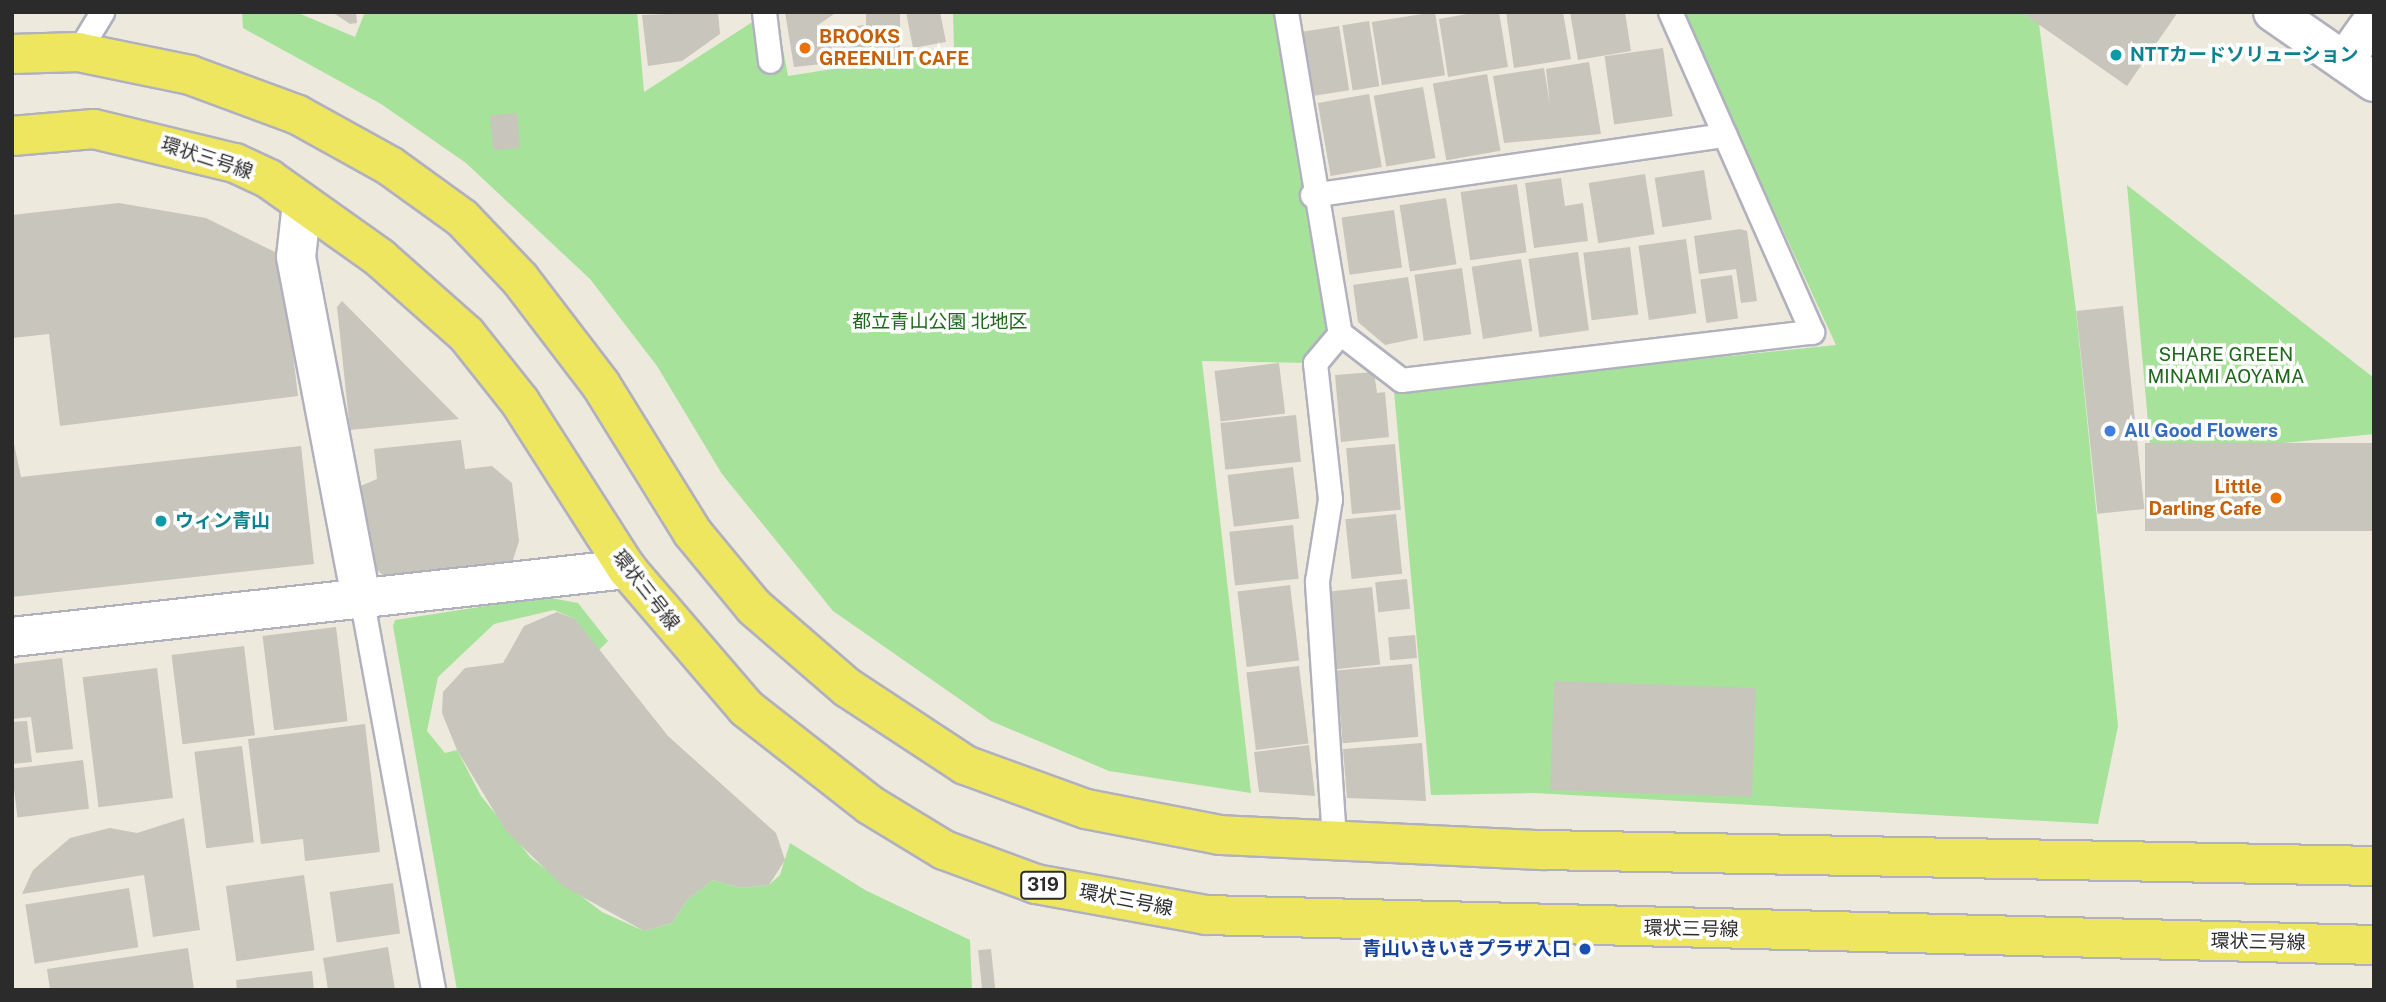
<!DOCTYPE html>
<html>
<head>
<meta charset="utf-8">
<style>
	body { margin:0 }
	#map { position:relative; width:2386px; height:1002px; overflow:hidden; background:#ede9dd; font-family:"Public Sans","Noto Sans JP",sans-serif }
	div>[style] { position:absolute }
	.green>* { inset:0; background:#a6e29a }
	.building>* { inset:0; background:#c8c5bd; transform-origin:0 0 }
	.roads { filter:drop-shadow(2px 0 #b1b1be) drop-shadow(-2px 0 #b1b1be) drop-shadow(0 2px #b1b1be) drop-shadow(0 -2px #b1b1be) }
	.lane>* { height:23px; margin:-11.5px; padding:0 11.5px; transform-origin:11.5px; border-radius:11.5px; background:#fff }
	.street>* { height:38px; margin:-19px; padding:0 19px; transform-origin:19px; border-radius:19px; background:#fff }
	.primary>* { height:38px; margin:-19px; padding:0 19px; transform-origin:19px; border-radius:19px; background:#efe660 }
	.dots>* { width:19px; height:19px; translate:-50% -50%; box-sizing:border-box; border:4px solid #fff; border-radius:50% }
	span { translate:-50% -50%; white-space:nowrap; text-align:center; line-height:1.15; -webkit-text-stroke:7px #fff; paint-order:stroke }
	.shield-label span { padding:2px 5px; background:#fff; border:2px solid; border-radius:5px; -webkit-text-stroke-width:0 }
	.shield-label { font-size:18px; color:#2b2b2b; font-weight:700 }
	.food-label { font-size:19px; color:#c56008; font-weight:700 }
	.left { translate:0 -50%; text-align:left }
	.right { translate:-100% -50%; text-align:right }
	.culture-label { font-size:19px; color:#0d838f; font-weight:700 }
	.street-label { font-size:19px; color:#2b2b2b }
	.park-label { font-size:19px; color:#1e671b }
	.shop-label { font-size:19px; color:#366cbe; font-weight:700 }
	.transit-label { font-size:19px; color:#164399; font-weight:700 }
	.frame { position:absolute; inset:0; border:14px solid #2b2b2b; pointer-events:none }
</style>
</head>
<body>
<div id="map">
	<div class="green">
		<div style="clip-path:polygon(242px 12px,296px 12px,355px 37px,365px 12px,637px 12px,644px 92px,768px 12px,776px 12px,788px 76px,954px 50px,953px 12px,1286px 12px,1340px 333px,1315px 363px,1202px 361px,1251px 793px,1109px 771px,991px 721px,833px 611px,722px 474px,657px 366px,590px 279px,466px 163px,381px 104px,243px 28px)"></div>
		<div style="clip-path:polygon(1682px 12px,2021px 12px,2039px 24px,2076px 311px,2118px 726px,2098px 824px,1534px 793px,1431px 795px,1394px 391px,1836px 345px)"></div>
		<div style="clip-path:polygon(2127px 185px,2374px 378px,2374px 434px,2151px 456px)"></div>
		<div style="clip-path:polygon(545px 597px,578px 603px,608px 641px,598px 651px,575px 619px,554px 610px,494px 624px,438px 677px,427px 731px,445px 753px,457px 750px,481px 796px,531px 858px,602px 912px,644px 931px,672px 923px,688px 899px,713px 880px,740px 888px,769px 885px,780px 875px,790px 843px,865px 890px,970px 940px,972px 990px,457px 990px,393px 626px,395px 620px)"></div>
	</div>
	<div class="building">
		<div style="clip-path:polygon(332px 12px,356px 12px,357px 23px,350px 24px)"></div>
		<div style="clip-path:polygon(718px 12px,720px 34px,682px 61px,648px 66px,642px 15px)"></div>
		<div style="clip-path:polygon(785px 12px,837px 12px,818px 25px,819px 31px,864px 25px,868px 59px,794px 67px)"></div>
		<div style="left:866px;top:12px;width:34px;height:48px"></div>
		<div style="clip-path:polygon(906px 12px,940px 12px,946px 42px,913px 48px)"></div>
		<div style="left:1435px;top:12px;width:64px;height:64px;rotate:81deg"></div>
		<div style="clip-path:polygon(1478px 12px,1499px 12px,1508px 67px,1448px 77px,1439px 19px)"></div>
		<div style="clip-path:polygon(1506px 12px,1563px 12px,1571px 59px,1514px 68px)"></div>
		<div style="clip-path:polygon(1570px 12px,1625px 12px,1631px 51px,1578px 60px)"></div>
		<div style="clip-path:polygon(2021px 12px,2178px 12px,2127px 86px)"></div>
		<div style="left:1369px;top:21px;width:66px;height:27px;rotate:81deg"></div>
		<div style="left:1339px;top:26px;width:65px;height:37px;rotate:81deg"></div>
		<div style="left:1663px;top:48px;width:69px;height:59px;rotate:82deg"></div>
		<div style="clip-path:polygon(1589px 62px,1601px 134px,1504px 143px,1493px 76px,1544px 68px,1550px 105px,1546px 69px)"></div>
		<div style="left:1487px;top:74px;width:78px;height:55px;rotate:80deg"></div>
		<div style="left:1423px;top:87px;width:72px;height:50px;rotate:80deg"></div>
		<div style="left:1369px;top:94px;width:74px;height:52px;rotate:80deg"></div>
		<div style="left:517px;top:113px;width:35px;height:27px;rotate:85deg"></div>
		<div style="left:1704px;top:170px;width:50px;height:50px;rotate:81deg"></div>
		<div style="left:1645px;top:174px;width:61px;height:57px;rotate:81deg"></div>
		<div style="clip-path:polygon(1561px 178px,1565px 206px,1583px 203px,1588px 241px,1534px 248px,1525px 183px)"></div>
		<div style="left:1517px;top:184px;width:69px;height:57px;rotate:82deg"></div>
		<div style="left:1446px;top:198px;width:67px;height:47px;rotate:81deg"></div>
		<div style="clip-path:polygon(119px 203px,206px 218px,281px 255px,298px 396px,60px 426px,49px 334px,12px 338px,12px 215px)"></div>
		<div style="left:1394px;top:210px;width:58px;height:53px;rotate:82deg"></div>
		<div style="clip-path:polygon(1740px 229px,1747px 231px,1757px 301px,1741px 303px,1736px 269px,1699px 274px,1694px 236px)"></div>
		<div style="left:1686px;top:239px;width:75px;height:48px;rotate:82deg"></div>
		<div style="left:1630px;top:247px;width:68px;height:47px;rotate:83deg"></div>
		<div style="left:1578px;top:252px;width:79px;height:50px;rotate:82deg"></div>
		<div style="left:1521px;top:259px;width:73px;height:50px;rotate:81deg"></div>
		<div style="left:1462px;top:268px;width:67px;height:48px;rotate:82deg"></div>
		<div style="left:1732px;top:275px;width:44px;height:32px;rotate:82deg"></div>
		<div style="clip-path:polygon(1408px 277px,1418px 338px,1385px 345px,1358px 322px,1353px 285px)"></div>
		<div style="clip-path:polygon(342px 301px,459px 419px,350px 430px,337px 307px)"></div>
		<div style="left:2123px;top:306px;width:204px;height:47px;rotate:84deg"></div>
		<div style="left:1279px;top:363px;width:51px;height:65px;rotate:83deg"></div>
		<div style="clip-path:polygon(1374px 372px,1377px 393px,1385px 392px,1389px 437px,1341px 442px,1335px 375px)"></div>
		<div style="left:1296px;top:415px;width:47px;height:76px;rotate:84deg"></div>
		<div style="clip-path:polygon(12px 434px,21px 477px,301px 446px,314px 564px,12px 597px)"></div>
		<div style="clip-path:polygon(461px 440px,465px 469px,492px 466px,512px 483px,519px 541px,511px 566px,386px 578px,365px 559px,358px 487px,377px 479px,374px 449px)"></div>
		<div style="left:2374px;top:443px;width:88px;height:229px;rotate:90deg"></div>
		<div style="left:1395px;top:444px;width:66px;height:49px;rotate:85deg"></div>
		<div style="left:1293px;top:467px;width:52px;height:66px;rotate:83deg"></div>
		<div style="left:1396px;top:514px;width:60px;height:51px;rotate:84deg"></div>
		<div style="left:1293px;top:525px;width:54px;height:64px;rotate:84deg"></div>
		<div style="left:1407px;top:579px;width:30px;height:32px;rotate:84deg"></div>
		<div style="left:1290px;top:585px;width:76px;height:53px;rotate:83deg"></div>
		<div style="left:1372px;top:587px;width:78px;height:45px;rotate:84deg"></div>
		<div style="clip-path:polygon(557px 612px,575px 619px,668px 736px,776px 833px,785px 860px,769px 885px,740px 888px,713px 880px,688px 899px,672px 923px,644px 931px,563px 886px,506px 831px,457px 750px,442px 713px,443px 692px,465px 668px,503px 663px,524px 626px)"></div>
		<div style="left:336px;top:627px;width:95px;height:74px;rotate:83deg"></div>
		<div style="left:1415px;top:635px;width:23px;height:27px;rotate:85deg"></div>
		<div style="left:244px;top:646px;width:90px;height:73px;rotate:83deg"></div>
		<div style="clip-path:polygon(62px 658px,73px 749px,36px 753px,31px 717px,12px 719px,12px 664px)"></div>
		<div style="left:1412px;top:664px;width:73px;height:76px;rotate:85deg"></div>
		<div style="left:1299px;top:666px;width:78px;height:53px;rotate:83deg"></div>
		<div style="left:157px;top:668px;width:131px;height:75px;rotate:83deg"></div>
		<div style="left:1554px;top:681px;width:202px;height:109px;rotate:2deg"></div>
		<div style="clip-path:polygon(27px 721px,32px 762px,12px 764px,12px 722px)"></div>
		<div style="clip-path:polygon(365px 724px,380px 852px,305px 861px,303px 839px,261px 844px,248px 739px)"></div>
		<div style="clip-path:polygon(1422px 743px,1426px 801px,1347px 798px,1343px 749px)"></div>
		<div style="clip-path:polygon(1309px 745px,1315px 796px,1259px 792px,1254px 752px)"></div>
		<div style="left:242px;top:746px;width:97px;height:48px;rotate:83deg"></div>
		<div style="left:83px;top:760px;width:49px;height:72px;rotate:83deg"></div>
		<div style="clip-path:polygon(184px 818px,200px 930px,153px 937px,144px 875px,22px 894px,33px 870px,70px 838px,110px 828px,137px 833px)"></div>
		<div style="left:304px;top:875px;width:76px;height:79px;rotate:82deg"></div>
		<div style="left:393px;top:883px;width:51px;height:64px;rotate:82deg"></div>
		<div style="left:129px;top:888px;width:60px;height:105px;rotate:81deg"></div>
		<div style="clip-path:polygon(388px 947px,395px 990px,328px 990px,323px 958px)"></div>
		<div style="clip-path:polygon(188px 948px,194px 990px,50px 990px,47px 969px)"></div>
		<div style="left:991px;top:949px;width:41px;height:13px;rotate:84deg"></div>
		<div style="clip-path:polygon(312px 971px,314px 990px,237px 990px,236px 980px)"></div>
	</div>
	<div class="roads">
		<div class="lane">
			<div style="left:764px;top:12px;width:49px;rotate:83deg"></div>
			<div style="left:1286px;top:12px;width:326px;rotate:80.5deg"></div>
			<div style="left:1340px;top:333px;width:77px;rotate:37.6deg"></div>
			<div style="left:1401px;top:380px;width:414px;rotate:-6.7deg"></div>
			<div style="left:1812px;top:332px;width:350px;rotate:-113.9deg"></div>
			<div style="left:78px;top:52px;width:47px;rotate:-59deg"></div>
			<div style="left:1312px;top:195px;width:417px;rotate:-8.3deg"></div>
			<div style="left:362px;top:602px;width:394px;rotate:79.6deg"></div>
			<div style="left:1334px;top:839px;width:259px;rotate:-93.8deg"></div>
			<div style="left:1317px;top:581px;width:83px;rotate:-81deg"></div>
			<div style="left:1330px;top:499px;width:137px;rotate:-96.3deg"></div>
			<div style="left:1315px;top:363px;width:39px;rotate:-50deg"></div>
		</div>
		<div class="street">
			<div style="left:2273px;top:12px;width:123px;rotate:34.7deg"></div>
			<div style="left:2344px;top:61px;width:52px;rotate:-54.5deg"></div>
			<div style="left:302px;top:203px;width:54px;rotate:96.3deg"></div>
			<div style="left:296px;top:257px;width:351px;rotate:79.2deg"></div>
			<div style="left:12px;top:637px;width:619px;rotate:-6.31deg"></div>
		</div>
		<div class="primary">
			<div style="left:12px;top:54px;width:66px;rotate:-1.7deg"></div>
			<div style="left:78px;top:52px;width:114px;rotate:11.6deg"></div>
			<div style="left:190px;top:75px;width:115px;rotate:20.3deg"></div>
			<div style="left:298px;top:115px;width:105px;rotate:29deg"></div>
			<div style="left:390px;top:166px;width:89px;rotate:35.8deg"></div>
			<div style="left:462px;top:218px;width:84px;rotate:46.4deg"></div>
			<div style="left:520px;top:279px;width:133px;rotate:52.6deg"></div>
			<div style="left:601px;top:385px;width:173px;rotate:58.2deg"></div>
			<div style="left:692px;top:532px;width:97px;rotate:50.4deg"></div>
			<div style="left:754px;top:607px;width:124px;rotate:40.8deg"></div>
			<div style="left:848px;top:688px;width:140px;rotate:33.3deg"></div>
			<div style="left:965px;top:765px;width:129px;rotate:20deg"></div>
			<div style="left:1086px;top:809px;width:136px;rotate:11deg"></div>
			<div style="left:1220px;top:835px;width:323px;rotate:2.7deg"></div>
			<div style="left:1543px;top:850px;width:831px;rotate:1.1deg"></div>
			<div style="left:12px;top:136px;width:82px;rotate:-4.9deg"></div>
			<div style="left:94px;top:129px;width:145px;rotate:13.6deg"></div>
			<div style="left:235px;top:163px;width:38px;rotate:25deg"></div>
			<div style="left:269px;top:179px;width:136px;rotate:35.4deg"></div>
			<div style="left:380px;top:258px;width:115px;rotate:41.5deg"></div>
			<div style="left:466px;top:334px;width:87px;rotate:51.5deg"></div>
			<div style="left:520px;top:402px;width:198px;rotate:57.4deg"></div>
			<div style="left:627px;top:569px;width:183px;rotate:49.4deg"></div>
			<div style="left:746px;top:708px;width:157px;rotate:38deg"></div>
			<div style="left:870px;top:805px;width:87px;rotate:31.3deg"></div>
			<div style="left:944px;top:850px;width:98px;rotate:20.3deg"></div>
			<div style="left:1036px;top:884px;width:173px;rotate:10.3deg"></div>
			<div style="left:1206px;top:915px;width:1168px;rotate:1.47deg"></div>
		</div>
	</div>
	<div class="dots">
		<div style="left:805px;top:48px;background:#e8710a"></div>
		<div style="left:2116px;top:55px;background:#0f9aa8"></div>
		<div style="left:2110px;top:431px;background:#3f7fe0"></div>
		<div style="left:2276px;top:498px;background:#e8710a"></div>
		<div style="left:161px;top:521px;background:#0f9aa8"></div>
		<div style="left:1585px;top:949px;background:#1a4fb4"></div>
	</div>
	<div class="shield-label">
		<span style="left:1043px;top:885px">319</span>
	</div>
	<div class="food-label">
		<span class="left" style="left:819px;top:48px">BROOKS<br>GREENLIT CAFE</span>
		<span class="right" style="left:2262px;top:498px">Little<br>Darling Cafe</span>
	</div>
	<div class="culture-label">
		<span class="left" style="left:2130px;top:55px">NTTカードソリューション</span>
		<span class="left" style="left:175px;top:521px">ウィン青山</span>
	</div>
	<div class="street-label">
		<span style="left:207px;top:158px;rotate:18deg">環状三号線</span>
		<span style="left:646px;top:590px;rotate:52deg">環状三号線</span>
		<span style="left:1126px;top:900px;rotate:11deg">環状三号線</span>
		<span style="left:1691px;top:929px;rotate:1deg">環状三号線</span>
		<span style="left:2258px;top:942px;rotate:1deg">環状三号線</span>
	</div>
	<div class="park-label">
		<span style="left:940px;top:322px">都立青山公園 北地区</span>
		<span style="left:2226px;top:366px">SHARE GREEN<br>MINAMI AOYAMA</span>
	</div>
	<div class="shop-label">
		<span class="left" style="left:2124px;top:431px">All Good Flowers</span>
	</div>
	<div class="transit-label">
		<span class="right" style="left:1571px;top:949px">青山いきいきプラザ入口</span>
	</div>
	<div class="frame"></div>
</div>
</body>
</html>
